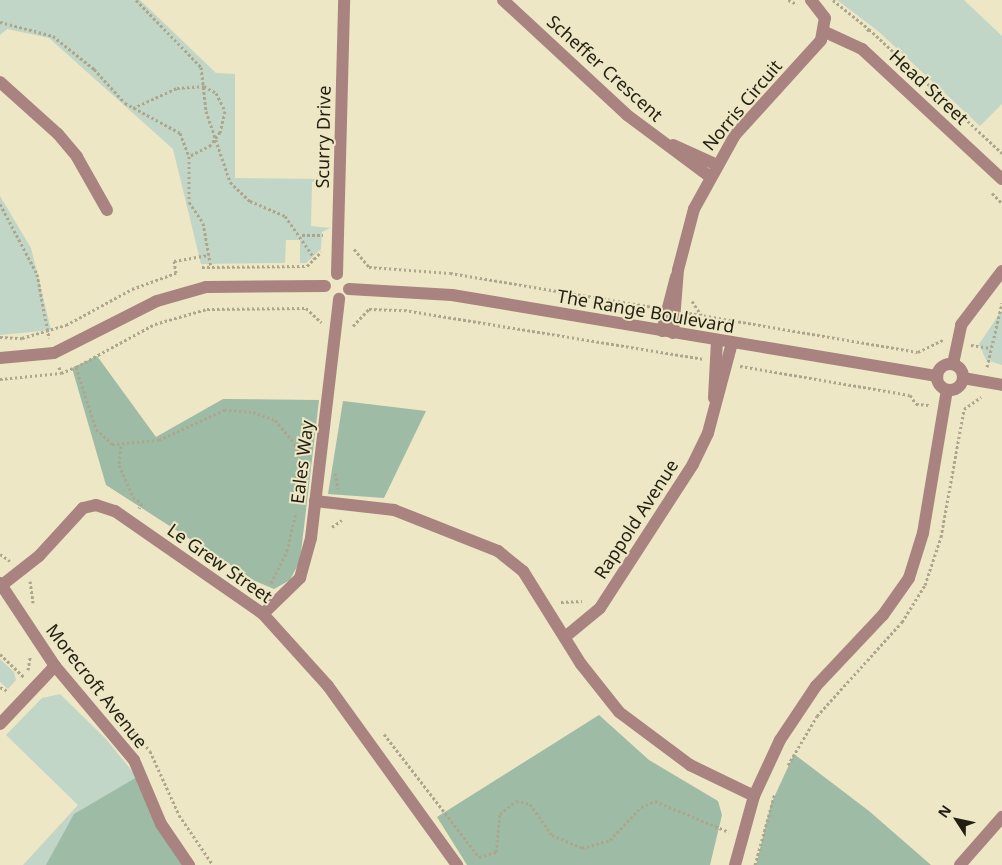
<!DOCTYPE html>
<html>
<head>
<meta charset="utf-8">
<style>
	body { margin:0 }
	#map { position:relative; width:1002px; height:865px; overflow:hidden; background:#ede7c5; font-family:"Noto Sans",sans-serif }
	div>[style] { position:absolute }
	.green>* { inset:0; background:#c1d6c6 }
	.forest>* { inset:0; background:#9ebba6 }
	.path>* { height:3px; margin-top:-1.5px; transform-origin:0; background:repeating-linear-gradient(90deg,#aca78c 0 2.5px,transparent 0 5px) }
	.street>* { height:12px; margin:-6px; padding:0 6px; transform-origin:6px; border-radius:6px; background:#a9837f }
	.street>.ring { margin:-6px; padding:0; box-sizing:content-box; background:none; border:12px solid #a9837f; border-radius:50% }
	span { translate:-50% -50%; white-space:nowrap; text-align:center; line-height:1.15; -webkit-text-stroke:4px #ede7c5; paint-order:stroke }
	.street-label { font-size:18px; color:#211f12 }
	.north { position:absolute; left:932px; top:795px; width:50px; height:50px; -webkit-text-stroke:4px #ede7c5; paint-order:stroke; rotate:305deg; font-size:14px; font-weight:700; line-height:20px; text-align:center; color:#211f12 }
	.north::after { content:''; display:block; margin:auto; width:18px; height:22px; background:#211f12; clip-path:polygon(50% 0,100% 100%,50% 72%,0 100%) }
</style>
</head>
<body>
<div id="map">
	<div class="green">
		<div style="clip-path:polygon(0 0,140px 0,216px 73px,235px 74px,235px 178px,330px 179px,312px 182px,311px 226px,330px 228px,322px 232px,321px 249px,306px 263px,300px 263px,300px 240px,286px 240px,285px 263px,201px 264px,173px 149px,49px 38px,7px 29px,0 35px)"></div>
		<div style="clip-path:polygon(837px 0,964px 0,1002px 36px,1002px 104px,980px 126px,878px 31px)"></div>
		<div style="clip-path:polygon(0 196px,31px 248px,51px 330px,0 335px)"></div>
		<div style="clip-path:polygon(1002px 310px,1002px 365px,986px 360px,979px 344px)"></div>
		<div style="clip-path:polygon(0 659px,14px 672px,16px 680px,8px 689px,0 682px)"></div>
		<div style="clip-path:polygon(60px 694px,105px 738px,137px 777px,184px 865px,23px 865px,78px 805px,6px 735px,42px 698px)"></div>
	</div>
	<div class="forest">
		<div style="clip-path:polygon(97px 356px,156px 437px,223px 399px,319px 400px,300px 561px,290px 580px,274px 589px,255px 581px,106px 485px,72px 368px)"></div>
		<div style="clip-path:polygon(343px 401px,426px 411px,384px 498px,328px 494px)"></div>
		<div style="clip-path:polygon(599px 715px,649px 760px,718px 801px,722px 815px,710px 865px,467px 865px,437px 817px)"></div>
		<div style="clip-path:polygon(794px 754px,869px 811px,931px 865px,756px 865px,771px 804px)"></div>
		<div style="clip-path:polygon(137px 777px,184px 865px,46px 865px,74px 814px)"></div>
	</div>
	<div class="path">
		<div style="left:136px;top:0;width:93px;rotate:45.9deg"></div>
		<div style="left:201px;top:67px;width:44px;rotate:83.5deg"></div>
		<div style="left:206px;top:111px;width:75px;rotate:71.3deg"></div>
		<div style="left:230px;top:182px;width:28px;rotate:44deg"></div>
		<div style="left:250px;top:201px;width:38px;rotate:23deg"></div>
		<div style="left:285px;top:216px;width:52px;rotate:55.1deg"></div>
		<div style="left:788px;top:0;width:10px;rotate:24deg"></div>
		<div style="left:833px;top:0;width:46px;rotate:38.9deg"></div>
		<div style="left:869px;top:29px;width:5px;rotate:127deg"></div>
		<div style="left:0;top:22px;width:55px;rotate:14.8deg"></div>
		<div style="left:53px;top:36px;width:53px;rotate:38.8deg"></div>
		<div style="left:94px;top:69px;width:46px;rotate:47.6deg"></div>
		<div style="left:125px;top:103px;width:63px;rotate:28.6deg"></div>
		<div style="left:180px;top:133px;width:25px;rotate:69deg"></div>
		<div style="left:189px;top:156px;width:46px;rotate:90deg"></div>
		<div style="left:189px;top:202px;width:25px;rotate:56deg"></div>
		<div style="left:203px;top:223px;width:45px;rotate:79.7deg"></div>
		<div style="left:869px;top:29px;width:182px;rotate:43deg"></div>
		<div style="left:133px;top:108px;width:48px;rotate:-24.4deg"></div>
		<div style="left:177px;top:88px;width:27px;rotate:-4deg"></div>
		<div style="left:204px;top:86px;width:14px;rotate:30deg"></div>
		<div style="left:216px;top:93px;width:20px;rotate:63deg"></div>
		<div style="left:225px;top:111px;width:22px;rotate:103deg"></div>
		<div style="left:220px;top:132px;width:16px;rotate:125deg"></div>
		<div style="left:211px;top:145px;width:25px;rotate:153deg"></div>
		<div style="left:992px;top:193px;width:14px;rotate:45deg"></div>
		<div style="left:0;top:204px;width:79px;rotate:62.1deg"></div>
		<div style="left:37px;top:274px;width:65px;rotate:79.4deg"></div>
		<div style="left:302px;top:235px;width:21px"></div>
		<div style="left:354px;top:249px;width:23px;rotate:50deg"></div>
		<div style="left:369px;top:267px;width:81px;rotate:4.2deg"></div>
		<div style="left:450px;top:273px;width:206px;rotate:9.5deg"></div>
		<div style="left:202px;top:267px;width:105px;rotate:-0.5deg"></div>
		<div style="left:307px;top:266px;width:20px;rotate:-45deg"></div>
		<div style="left:692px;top:301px;width:17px;rotate:57deg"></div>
		<div style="left:689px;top:313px;width:232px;rotate:9.7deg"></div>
		<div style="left:918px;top:352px;width:28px;rotate:-26deg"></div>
		<div style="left:353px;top:326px;width:23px;rotate:-47deg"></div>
		<div style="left:369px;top:309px;width:35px;rotate:2deg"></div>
		<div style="left:404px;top:310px;width:302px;rotate:9.3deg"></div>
		<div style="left:0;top:337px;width:22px;rotate:3deg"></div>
		<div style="left:22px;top:338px;width:46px;rotate:-16.5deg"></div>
		<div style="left:66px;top:325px;width:75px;rotate:-28.6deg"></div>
		<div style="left:132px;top:289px;width:47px;rotate:-20deg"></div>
		<div style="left:176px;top:273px;width:12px;rotate:-99deg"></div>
		<div style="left:174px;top:261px;width:36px;rotate:-10deg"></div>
		<div style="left:971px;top:345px;width:19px;rotate:9deg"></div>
		<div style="left:740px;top:366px;width:172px;rotate:9.7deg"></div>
		<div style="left:910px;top:395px;width:11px;rotate:56deg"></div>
		<div style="left:916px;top:404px;width:13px;rotate:4deg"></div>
		<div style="left:59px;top:367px;width:6px;rotate:72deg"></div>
		<div style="left:61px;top:373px;width:16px;rotate:-22deg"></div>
		<div style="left:76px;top:367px;width:65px;rotate:72.1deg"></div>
		<div style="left:96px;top:429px;width:22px;rotate:43deg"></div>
		<div style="left:112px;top:444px;width:47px;rotate:-4.9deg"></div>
		<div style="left:159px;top:440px;width:72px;rotate:-24.8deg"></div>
		<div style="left:224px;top:410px;width:29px;rotate:4deg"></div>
		<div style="left:253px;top:412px;width:23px;rotate:20deg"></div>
		<div style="left:275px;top:420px;width:31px;rotate:50deg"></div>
		<div style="left:295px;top:444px;width:23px;rotate:72deg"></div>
		<div style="left:76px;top:367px;width:90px;rotate:-28.6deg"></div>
		<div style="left:155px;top:324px;width:54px;rotate:-16.1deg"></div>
		<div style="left:207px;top:309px;width:99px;rotate:-0.6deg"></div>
		<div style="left:306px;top:308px;width:21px;rotate:43deg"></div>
		<div style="left:987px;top:367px;width:66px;rotate:-76.8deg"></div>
		<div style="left:0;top:379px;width:61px;rotate:-5.6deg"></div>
		<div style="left:121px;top:446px;width:19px;rotate:96deg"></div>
		<div style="left:119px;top:465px;width:35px;rotate:66deg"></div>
		<div style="left:133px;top:497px;width:11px;rotate:34deg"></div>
		<div style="left:142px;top:503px;width:6px;rotate:121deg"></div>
		<div style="left:335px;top:473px;width:16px;rotate:79deg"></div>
		<div style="left:332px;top:527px;width:12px;rotate:-35deg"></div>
		<div style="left:0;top:554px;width:12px;rotate:35deg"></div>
		<div style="left:30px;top:581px;width:22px;rotate:82deg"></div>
		<div style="left:271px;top:583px;width:36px;rotate:-63deg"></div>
		<div style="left:287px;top:551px;width:40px;rotate:-77deg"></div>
		<div style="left:561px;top:602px;width:21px;rotate:-3deg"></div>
		<div style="left:0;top:654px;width:33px;rotate:44deg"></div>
		<div style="left:28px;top:670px;width:13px;rotate:-81deg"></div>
		<div style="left:0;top:687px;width:9px;rotate:27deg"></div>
		<div style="left:104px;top:697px;width:71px;rotate:49.6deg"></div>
		<div style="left:150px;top:751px;width:70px;rotate:65.6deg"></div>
		<div style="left:179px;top:815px;width:60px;rotate:55.8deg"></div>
		<div style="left:384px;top:734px;width:155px;rotate:52.3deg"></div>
		<div style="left:479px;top:857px;width:18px;rotate:-16deg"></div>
		<div style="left:496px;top:852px;width:38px;rotate:-84deg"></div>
		<div style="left:500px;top:814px;width:21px;rotate:-39deg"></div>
		<div style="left:516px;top:801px;width:14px;rotate:12deg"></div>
		<div style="left:530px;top:804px;width:38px;rotate:55deg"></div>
		<div style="left:552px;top:835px;width:33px;rotate:23deg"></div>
		<div style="left:582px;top:848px;width:29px;rotate:-16deg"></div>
		<div style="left:610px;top:840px;width:45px;rotate:-46.8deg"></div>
		<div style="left:641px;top:807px;width:15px;rotate:-23deg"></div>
		<div style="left:655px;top:801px;width:80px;rotate:22.7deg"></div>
		<div style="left:788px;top:765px;width:57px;rotate:-59.4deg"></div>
		<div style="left:817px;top:716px;width:127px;rotate:-47.9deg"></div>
		<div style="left:902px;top:622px;width:44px;rotate:-58.1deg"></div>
		<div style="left:925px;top:585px;width:51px;rotate:-71.6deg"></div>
		<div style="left:941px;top:537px;width:130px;rotate:-79.8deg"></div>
		<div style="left:964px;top:409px;width:21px;rotate:-35deg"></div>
		<div style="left:755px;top:865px;width:75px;rotate:-74.5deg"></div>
	</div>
	<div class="street">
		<div style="left:503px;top:0;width:169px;rotate:42.8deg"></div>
		<div style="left:627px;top:115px;width:102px;rotate:36.6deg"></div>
		<div style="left:825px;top:32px;width:41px;rotate:24.7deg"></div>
		<div style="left:862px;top:49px;width:191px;rotate:42.9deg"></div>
		<div style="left:0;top:82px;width:78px;rotate:41.9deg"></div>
		<div style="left:58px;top:134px;width:30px;rotate:50deg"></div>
		<div style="left:77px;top:157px;width:61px;rotate:60.5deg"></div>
		<div style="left:673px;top:145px;width:46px;rotate:24.3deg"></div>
		<div style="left:337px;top:274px;width:274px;rotate:-88.5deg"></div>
		<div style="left:349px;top:289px;width:103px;rotate:3.3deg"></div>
		<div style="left:452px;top:295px;width:492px;rotate:9.5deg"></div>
		<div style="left:662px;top:331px;width:56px;rotate:-75.5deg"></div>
		<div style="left:673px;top:333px;width:63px;rotate:-85.5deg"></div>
		<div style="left:678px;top:270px;width:63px;rotate:-75.3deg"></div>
		<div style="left:694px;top:209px;width:85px;rotate:-61deg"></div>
		<div style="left:735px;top:135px;width:128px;rotate:-47.8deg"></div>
		<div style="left:821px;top:40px;width:22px;rotate:-80deg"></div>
		<div style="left:825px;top:18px;width:23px;rotate:-128deg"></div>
		<div style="left:0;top:358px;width:54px;rotate:-5.3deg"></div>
		<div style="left:54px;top:353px;width:115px;rotate:-26.8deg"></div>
		<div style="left:157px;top:301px;width:51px;rotate:-15.9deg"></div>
		<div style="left:206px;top:287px;width:119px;rotate:-0.5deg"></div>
		<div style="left:953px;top:364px;width:40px;rotate:-78deg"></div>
		<div style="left:961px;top:325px;width:68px;rotate:-52.8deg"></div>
		<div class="ring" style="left:937px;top:364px;width:14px;height:14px"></div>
		<div style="left:963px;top:378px;width:40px;rotate:10deg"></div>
		<div style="left:714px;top:398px;width:58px;rotate:-87deg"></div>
		<div style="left:315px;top:501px;width:80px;rotate:6.5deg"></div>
		<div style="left:394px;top:510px;width:112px;rotate:21.5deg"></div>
		<div style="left:498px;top:551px;width:32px;rotate:39deg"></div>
		<div style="left:523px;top:571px;width:110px;rotate:58.1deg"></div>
		<div style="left:581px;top:664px;width:61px;rotate:51.6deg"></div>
		<div style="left:619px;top:712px;width:89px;rotate:36.7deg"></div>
		<div style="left:690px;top:765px;width:71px;rotate:25.8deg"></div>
		<div style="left:0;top:583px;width:100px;rotate:56.5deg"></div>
		<div style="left:55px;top:666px;width:123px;rotate:50deg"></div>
		<div style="left:134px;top:760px;width:69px;rotate:67.1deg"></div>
		<div style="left:161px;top:824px;width:50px;rotate:55.7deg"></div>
		<div style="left:2px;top:585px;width:47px;rotate:-38.1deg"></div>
		<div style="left:39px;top:556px;width:65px;rotate:-47.5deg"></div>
		<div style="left:83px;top:508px;width:13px;rotate:-13deg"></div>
		<div style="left:96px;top:505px;width:20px;rotate:18deg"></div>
		<div style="left:115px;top:511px;width:180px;rotate:34.8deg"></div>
		<div style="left:263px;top:614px;width:97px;rotate:47.9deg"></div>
		<div style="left:328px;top:686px;width:221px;rotate:54.2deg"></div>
		<div style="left:263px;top:614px;width:52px;rotate:-44.2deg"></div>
		<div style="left:300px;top:578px;width:41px;rotate:-74.6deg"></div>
		<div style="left:311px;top:538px;width:241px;rotate:-83.3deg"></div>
		<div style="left:565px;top:637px;width:45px;rotate:-39.6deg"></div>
		<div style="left:600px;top:608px;width:171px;rotate:-57.1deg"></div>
		<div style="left:693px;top:464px;width:34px;rotate:-64deg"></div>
		<div style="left:708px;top:433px;width:93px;rotate:-75.1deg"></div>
		<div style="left:0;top:724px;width:80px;rotate:-46.5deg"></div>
		<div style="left:735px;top:865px;width:72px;rotate:-74.6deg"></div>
		<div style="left:754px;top:796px;width:62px;rotate:-65.1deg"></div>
		<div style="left:780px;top:740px;width:65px;rotate:-56.3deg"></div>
		<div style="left:816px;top:686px;width:98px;rotate:-46.7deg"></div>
		<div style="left:883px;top:615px;width:45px;rotate:-54.9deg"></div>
		<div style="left:909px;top:578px;width:47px;rotate:-72.7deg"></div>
		<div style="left:923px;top:533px;width:145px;rotate:-80.5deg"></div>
		<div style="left:960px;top:865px;width:64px;rotate:-48.8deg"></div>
	</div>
	<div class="street-label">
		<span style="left:605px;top:68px;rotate:42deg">Scheffer Crescent</span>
		<span style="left:929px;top:87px;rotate:43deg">Head Street</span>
		<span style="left:742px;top:105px;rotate:-50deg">Norris Circuit</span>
		<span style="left:323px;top:137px;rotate:-89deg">Scurry Drive</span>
		<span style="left:646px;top:311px;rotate:10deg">The Range Boulevard</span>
		<span style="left:302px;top:462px;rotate:-83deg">Eales Way</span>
		<span style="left:636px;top:519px;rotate:-57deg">Rappold Avenue</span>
		<span style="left:220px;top:563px;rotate:35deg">Le Grew Street</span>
		<span style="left:97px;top:686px;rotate:52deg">Morecroft Avenue</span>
	</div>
	<div class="north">N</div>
</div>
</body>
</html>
